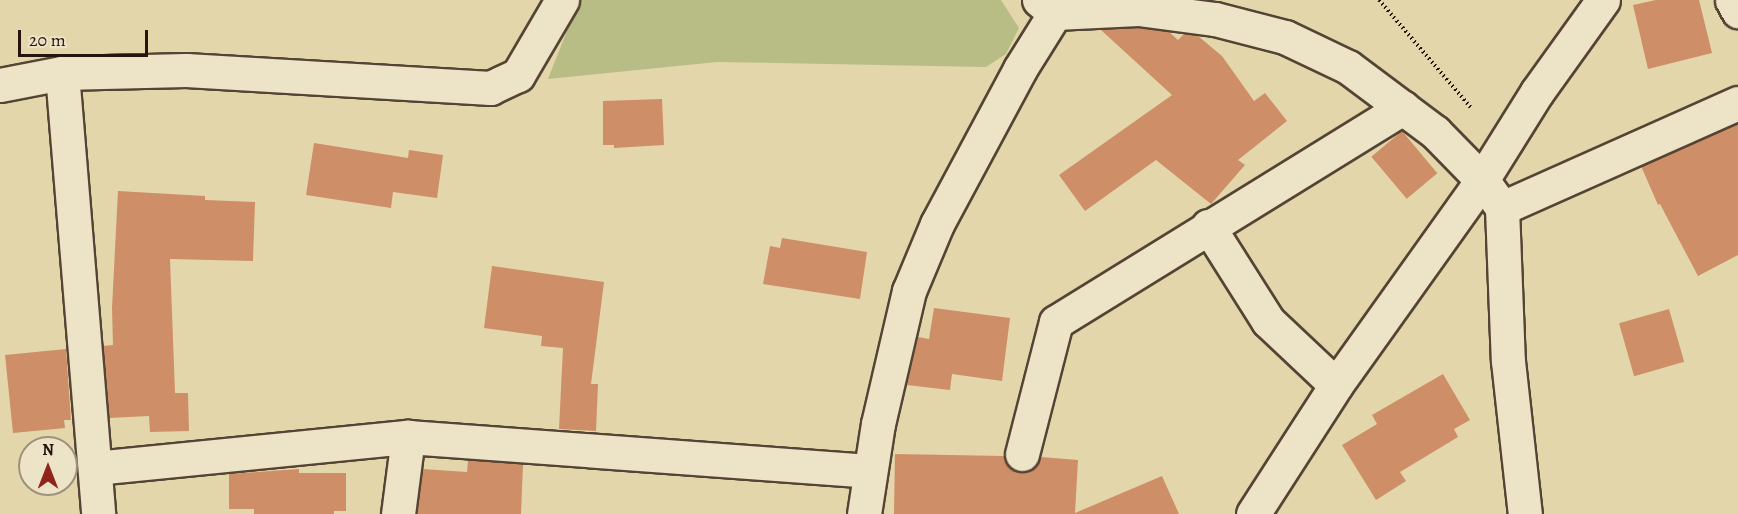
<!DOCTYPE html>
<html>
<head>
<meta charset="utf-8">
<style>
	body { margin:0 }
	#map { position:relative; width:1738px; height:514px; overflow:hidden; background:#e3d6ab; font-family:Alegreya,serif }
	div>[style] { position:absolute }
	.green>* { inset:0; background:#b8bd86 }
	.building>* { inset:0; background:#ce8e67; transform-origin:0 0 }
	.path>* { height:4px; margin-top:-2px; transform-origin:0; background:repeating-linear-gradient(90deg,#26140d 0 1.5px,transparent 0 4.5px) }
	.roads { filter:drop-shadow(2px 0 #554434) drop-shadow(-2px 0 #554434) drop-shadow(0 2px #554434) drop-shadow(0 -2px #554434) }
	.minor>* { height:33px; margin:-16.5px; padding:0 16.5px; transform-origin:16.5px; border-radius:16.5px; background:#ede4c8 }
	span { translate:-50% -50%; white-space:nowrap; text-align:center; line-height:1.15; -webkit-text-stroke:6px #ede4c8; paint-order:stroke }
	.north { position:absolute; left:18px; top:436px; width:60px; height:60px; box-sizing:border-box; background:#ede4c8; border:2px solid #9d917d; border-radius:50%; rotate:0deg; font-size:16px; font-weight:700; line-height:24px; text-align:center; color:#26140d }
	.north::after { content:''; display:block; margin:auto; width:21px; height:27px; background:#8f2418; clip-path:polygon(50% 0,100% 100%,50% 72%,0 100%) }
	.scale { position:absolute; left:18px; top:30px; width:130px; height:27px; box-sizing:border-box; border:3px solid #26140d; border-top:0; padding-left:8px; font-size:18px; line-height:21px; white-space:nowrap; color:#26140d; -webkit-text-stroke:4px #ede4c8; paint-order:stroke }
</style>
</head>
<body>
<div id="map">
	<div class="green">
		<div style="clip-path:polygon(579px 0,1001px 0,1019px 28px,1006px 54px,986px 67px,717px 62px,548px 79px)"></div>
	</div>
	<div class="building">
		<div style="clip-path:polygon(1656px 0,1699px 0,1712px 53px,1648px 69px,1633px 5px)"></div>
		<div style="clip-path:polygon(1137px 28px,1169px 32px,1178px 40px,1184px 34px,1198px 36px,1222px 56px,1254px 101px,1265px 93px,1287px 121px,1238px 160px,1245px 165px,1211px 204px,1156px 160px,1085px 211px,1059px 175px,1172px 95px,1101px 30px)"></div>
		<div style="clip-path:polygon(662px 99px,664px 145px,614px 148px,614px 145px,603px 145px,603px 101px)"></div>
		<div style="clip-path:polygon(1738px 124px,1738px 255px,1698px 276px,1660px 204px,1658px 205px,1641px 166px)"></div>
		<div style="left:1402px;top:131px;width:55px;height:40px;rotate:50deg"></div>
		<div style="clip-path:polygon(314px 143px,408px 158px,409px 150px,443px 155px,437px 198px,393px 192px,391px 208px,306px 195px)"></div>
		<div style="clip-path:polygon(118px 191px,205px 196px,205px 200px,255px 202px,253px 261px,170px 259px,175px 393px,188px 393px,189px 431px,150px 432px,149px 416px,109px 418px,103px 346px,113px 345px,112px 308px)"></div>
		<div style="clip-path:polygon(782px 238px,867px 252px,860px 299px,763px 284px,770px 246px,780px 248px)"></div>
		<div style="clip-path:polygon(492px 266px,604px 282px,591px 384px,598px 384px,596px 431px,559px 429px,563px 348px,541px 346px,542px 336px,484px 328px)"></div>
		<div style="clip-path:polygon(934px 308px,1010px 318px,1002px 381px,952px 374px,950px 390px,907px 385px,918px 337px,929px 339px)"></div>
		<div style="left:1669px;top:309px;width:55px;height:52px;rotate:74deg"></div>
		<div style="clip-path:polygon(66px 349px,71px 420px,64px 420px,65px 428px,13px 433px,5px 355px)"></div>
		<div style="clip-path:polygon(1443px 374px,1470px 420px,1454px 429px,1458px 437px,1400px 472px,1406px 481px,1376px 500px,1342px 445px,1377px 424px,1372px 415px)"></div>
		<div style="clip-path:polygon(895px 454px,1004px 456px,1009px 467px,1018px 472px,1028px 472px,1035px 467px,1041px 457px,1078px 460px,1075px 513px,1162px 476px,1179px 514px,894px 514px)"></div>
		<div style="clip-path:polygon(468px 460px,523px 464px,521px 514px,417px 514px,423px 469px,467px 472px)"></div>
		<div style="clip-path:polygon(299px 469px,299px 473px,346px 473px,346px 511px,334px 511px,334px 514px,254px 514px,254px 509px,229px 509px,229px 474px)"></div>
	</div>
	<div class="path">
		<div style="left:1379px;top:0;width:143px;rotate:49.5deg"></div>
	</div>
	<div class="roads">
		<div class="minor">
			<div style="left:1039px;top:0;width:21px;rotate:39deg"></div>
			<div style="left:1055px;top:13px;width:83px;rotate:-2.8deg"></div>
			<div style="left:1138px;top:9px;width:78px;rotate:7.4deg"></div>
			<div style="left:1215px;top:19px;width:72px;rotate:14.4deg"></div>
			<div style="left:1285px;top:37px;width:70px;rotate:25.5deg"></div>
			<div style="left:1348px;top:67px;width:109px;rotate:36.8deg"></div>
			<div style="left:1435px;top:132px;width:67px;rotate:45.6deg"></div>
			<div style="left:1482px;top:180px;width:34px;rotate:54deg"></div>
			<div style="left:1502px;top:208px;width:153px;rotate:87.8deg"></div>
			<div style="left:1508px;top:361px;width:154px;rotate:83.7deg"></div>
			<div style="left:1732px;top:0;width:13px;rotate:61deg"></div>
			<div style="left:62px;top:73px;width:442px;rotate:85.3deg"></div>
			<div style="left:0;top:85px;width:63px;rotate:-11deg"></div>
			<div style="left:62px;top:73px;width:124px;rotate:-1.4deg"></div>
			<div style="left:186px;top:70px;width:305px;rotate:3.4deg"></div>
			<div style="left:490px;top:88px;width:31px;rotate:-25deg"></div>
			<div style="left:518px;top:75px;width:87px;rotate:-59.6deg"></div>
			<div style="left:1502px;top:208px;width:258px;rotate:-24deg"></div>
			<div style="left:1208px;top:226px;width:112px;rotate:57.7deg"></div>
			<div style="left:1268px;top:321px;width:93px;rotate:43.3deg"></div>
			<div style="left:1022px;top:454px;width:136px;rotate:-75.6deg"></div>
			<div style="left:1056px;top:322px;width:408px;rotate:-31.7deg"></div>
			<div style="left:95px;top:468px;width:315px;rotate:-5.7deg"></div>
			<div style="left:408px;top:437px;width:462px;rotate:4.2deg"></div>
			<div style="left:398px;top:514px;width:78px;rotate:-82.6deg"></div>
			<div style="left:864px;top:514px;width:91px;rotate:-81.2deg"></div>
			<div style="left:878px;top:424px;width:137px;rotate:-76.9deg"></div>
			<div style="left:909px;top:291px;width:73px;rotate:-67.3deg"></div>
			<div style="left:937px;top:224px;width:176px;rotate:-61.8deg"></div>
			<div style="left:1020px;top:69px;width:66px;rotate:-58deg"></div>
			<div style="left:1253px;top:514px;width:153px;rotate:-57.2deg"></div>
			<div style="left:1336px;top:385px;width:252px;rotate:-54.5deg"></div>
			<div style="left:1482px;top:180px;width:104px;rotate:-58deg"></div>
			<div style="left:1537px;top:92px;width:113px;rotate:-54.3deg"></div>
		</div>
	</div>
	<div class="north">N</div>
	<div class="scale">20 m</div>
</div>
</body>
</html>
